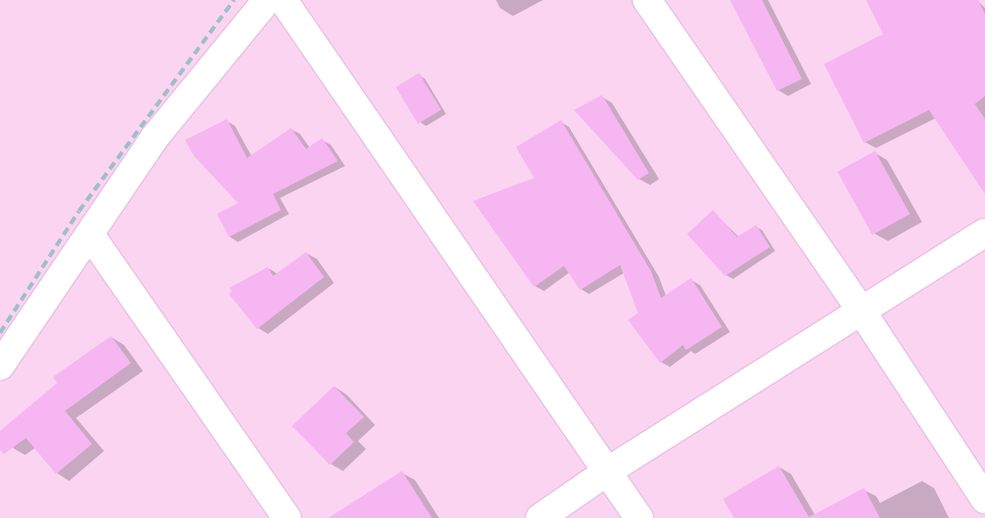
<!DOCTYPE html>
<html>
<head>
<meta charset="utf-8">
<style>
	body { margin:0 }
	#map { position:relative; width:985px; height:518px; overflow:hidden; background:#fee0f6; font-family:Raleway,sans-serif }
	div>[style] { position:absolute }
	.residential>* { inset:0; background:#fbd4f2; transform-origin:0 0 }
	.shadow>* { inset:0; background:#0003 }
	.building>* { inset:0; background:#f5b6f1; transform-origin:0 0 }
	.roads { filter:drop-shadow(1px 0 #e8c1e2) drop-shadow(-1px 0 #e8c1e2) drop-shadow(0 1px #e8c1e2) drop-shadow(0 -1px #e8c1e2) }
	.street>* { height:28px; margin:-14px; padding:0 14px; transform-origin:14px; border-radius:14px; background:#fff }
	.rail>* { height:4px; margin-top:-2px; transform-origin:0; background:repeating-linear-gradient(90deg,#9fbfc8 0 8px,transparent 0 13px) }
	span { translate:-50% -50%; white-space:nowrap; text-align:center; line-height:1.15; -webkit-text-stroke:4px #ffe8f9; paint-order:stroke }
</style>
</head>
<body>
<div id="map">
	<div class="residential">
		<div style="left:0;top:0;width:985px;height:518px"></div>
	</div>
	<div class="shadow">
		<div style="clip-path:polygon(496px 0,543px 0,513px 16px,500px 8px)"></div>
		<div style="clip-path:polygon(738px 0,768px 0,811px 84px,788px 96px,778px 90px)"></div>
		<div style="clip-path:polygon(911px 0,977px 0,985px 8px,985px 177px,936px 118px,876px 148px,865px 142px,885px 35px)"></div>
		<div style="clip-path:polygon(419px 75px,425px 79px,446px 114px,426px 126px,420px 122px)"></div>
		<div style="clip-path:polygon(602px 97px,612px 103px,659px 179px,650px 185px,639px 179px,576px 110px)"></div>
		<div style="clip-path:polygon(227px 121px,235px 126px,252px 157px,291px 129px,300px 134px,310px 148px,322px 140px,331px 145px,345px 166px,280px 198px,289px 214px,238px 242px,230px 237px,240px 203px)"></div>
		<div style="clip-path:polygon(561px 122px,569px 127px,659px 277px,666px 296px,691px 280px,700px 285px,730px 332px,695px 354px,691px 351px,670px 367px,661px 362px,624px 273px,589px 294px,581px 289px,570px 272px,544px 291px,535px 286px,535px 178px)"></div>
		<div style="clip-path:polygon(875px 153px,887px 160px,922px 222px,888px 241px,875px 234px)"></div>
		<div style="clip-path:polygon(713px 212px,739px 237px,756px 227px,762px 230px,775px 251px,733px 279px,726px 275px)"></div>
		<div style="clip-path:polygon(306px 253px,317px 259px,334px 283px,268px 334px,258px 328px,268px 268px,278px 274px)"></div>
		<div style="clip-path:polygon(111px 337px,124px 345px,143px 371px,76px 418px,104px 451px,69px 481px,57px 473px,35px 448px,25px 455px,13px 448px,13px 422px)"></div>
		<div style="clip-path:polygon(335px 387px,347px 395px,375px 425px,358px 441px,366px 449px,343px 471px,331px 464px)"></div>
		<div style="clip-path:polygon(779px 467px,791px 474px,815px 515px,864px 490px,876px 496px,880px 503px,922px 481px,934px 488px,949px 518px,736px 518px)"></div>
		<div style="clip-path:polygon(402px 473px,415px 480px,439px 518px,331px 518px)"></div>
	</div>
	<div class="building">
		<div style="clip-path:polygon(730px 0,762px 0,802px 79px,777px 91px)"></div>
		<div style="clip-path:polygon(866px 0,978px 0,985px 14px,985px 96px,975px 104px,985px 119px,985px 194px,929px 110px,864px 143px,824px 64px,883px 34px)"></div>
		<div style="left:419px;top:73px;width:43px;height:27px;rotate:59deg"></div>
		<div style="clip-path:polygon(602px 95px,649px 173px,638px 180px,574px 110px)"></div>
		<div style="clip-path:polygon(227px 119px,247px 158px,291px 128px,306px 149px,322px 138px,338px 161px,273px 194px,281px 210px,229px 237px,217px 214px,238px 203px,194px 156px,185px 140px)"></div>
		<div style="clip-path:polygon(561px 120px,651px 271px,661px 298px,691px 278px,722px 327px,686px 350px,683px 345px,660px 363px,628px 320px,638px 313px,620px 265px,580px 290px,564px 266px,534px 287px,473px 201px,534px 178px,516px 147px)"></div>
		<div style="left:875px;top:151px;width:72px;height:43px;rotate:61deg"></div>
		<div style="clip-path:polygon(713px 210px,737px 237px,756px 225px,770px 247px,725px 276px,687px 234px)"></div>
		<div style="clip-path:polygon(306px 252px,324px 277px,257px 329px,229px 294px,232px 291px,229px 288px,268px 267px,273px 276px)"></div>
		<div style="clip-path:polygon(111px 336px,131px 363px,65px 411px,92px 444px,56px 474px,26px 438px,4px 454px,0 450px,0 431px,57px 383px,53px 377px)"></div>
		<div style="clip-path:polygon(334px 386px,364px 417px,346px 433px,354px 442px,330px 465px,292px 426px)"></div>
		<div style="clip-path:polygon(779px 466px,809px 517px,864px 488px,880px 518px,734px 518px,723px 499px)"></div>
		<div style="clip-path:polygon(402px 471px,432px 518px,328px 518px)"></div>
	</div>
	<div class="roads">
		<div class="street">
			<div style="left:283px;top:0;width:629px;rotate:55.5deg"></div>
			<div style="left:647px;top:0;width:379px;rotate:55.4deg"></div>
			<div style="left:862px;top:312px;width:224px;rotate:56.7deg"></div>
			<div style="left:91px;top:236px;width:343px;rotate:55.2deg"></div>
			<div style="left:0;top:366px;width:277px;rotate:-55.9deg"></div>
			<div style="left:155px;top:137px;width:177px;rotate:-50.7deg"></div>
			<div style="left:540px;top:518px;width:83px;rotate:-34.7deg"></div>
			<div style="left:608px;top:471px;width:446px;rotate:-32.3deg"></div>
		</div>
	</div>
	<div class="rail">
		<div style="left:0;top:333px;width:145px;rotate:-57.1deg"></div>
		<div style="left:79px;top:211px;width:262px;rotate:-53.7deg"></div>
	</div>
</div>
</body>
</html>
